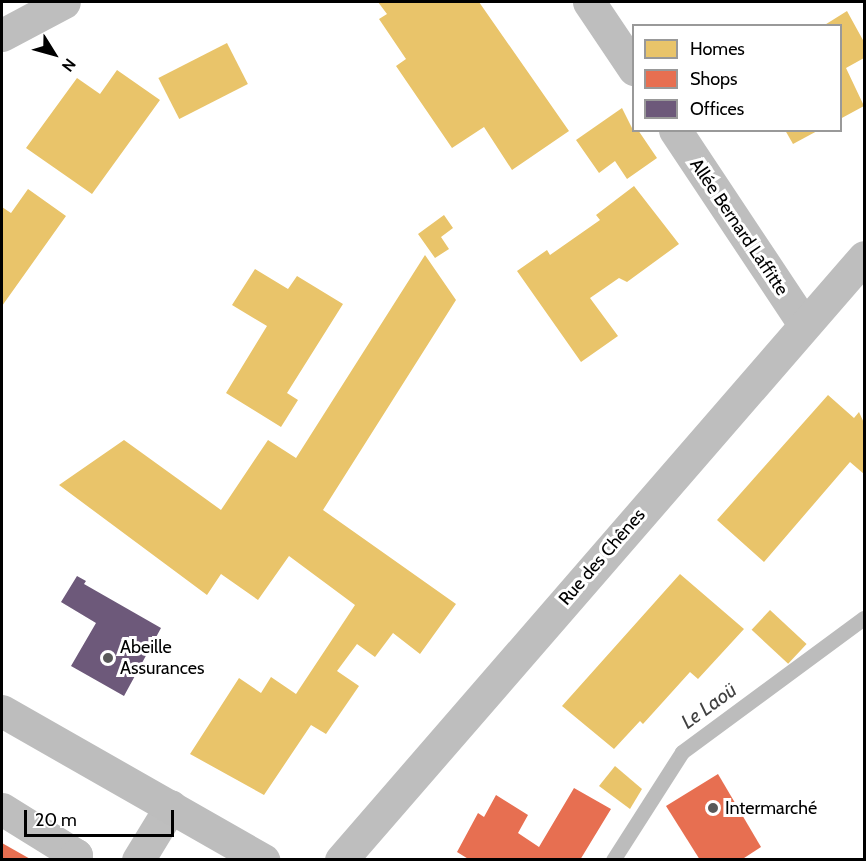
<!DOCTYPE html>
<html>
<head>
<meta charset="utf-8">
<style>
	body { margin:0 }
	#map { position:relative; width:866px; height:861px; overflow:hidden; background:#fff; font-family:Cabin,sans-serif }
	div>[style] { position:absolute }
	.homes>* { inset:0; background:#e9c46a; transform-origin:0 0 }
	.shops>* { inset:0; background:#e76f51 }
	.offices>* { inset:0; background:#6d597a }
	.stream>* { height:15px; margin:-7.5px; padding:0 7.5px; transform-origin:7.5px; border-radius:7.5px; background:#bcbcbc }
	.minor>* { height:33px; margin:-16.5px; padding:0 16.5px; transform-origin:16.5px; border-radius:16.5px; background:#bebebe }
	.major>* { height:33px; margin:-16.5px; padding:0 16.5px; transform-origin:16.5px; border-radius:16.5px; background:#bdbdbd }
	.dots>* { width:16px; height:16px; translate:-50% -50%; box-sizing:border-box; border:3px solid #fff; border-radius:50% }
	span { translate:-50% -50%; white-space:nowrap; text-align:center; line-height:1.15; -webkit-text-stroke:6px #fff; paint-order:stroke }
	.street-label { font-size:18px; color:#000 }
	.poi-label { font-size:18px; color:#000 }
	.left { translate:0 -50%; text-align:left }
	.water-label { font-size:20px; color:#404040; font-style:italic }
	.frame { position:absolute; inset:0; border:3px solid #000; pointer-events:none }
	.legend { position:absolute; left:632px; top:24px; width:210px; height:108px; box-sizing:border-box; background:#fff; border:2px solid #999; margin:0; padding:8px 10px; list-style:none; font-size:18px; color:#000 }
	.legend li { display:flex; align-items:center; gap:12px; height:30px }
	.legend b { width:30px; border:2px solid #999 }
	.north { position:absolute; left:24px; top:24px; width:60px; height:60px; -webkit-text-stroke:4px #fff; paint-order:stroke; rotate:127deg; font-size:16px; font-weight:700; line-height:24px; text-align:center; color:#000 }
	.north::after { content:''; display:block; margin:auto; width:21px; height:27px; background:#000; clip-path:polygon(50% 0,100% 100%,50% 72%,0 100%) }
	.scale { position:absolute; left:24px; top:810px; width:150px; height:27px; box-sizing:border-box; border:3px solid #000; border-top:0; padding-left:8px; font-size:18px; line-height:21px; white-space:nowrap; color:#000; -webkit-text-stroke:4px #fff; paint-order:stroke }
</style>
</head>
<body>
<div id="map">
	<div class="homes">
		<div style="clip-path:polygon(378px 2px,479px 2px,569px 131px,512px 170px,484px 127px,452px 148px,396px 66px,406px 59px,379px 19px,387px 14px)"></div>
		<div style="clip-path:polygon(847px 11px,864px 42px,864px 58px,846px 68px,864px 106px,840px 119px,840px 26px,823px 26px)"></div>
		<div style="left:227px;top:43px;width:46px;height:77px;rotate:63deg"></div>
		<div style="clip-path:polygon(117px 70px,160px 100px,92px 194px,26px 148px,77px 78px,100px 94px)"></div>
		<div style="clip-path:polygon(622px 108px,633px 130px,638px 130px,657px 158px,627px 179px,615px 161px,599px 173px,576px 140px)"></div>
		<div style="clip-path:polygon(785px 130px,819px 130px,793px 144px)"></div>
		<div style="clip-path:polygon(634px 186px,679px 244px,627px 282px,619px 278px,590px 298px,618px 336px,581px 362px,517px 271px,547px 250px,550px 255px,600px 220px,596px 215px)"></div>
		<div style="clip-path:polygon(28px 189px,66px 216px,2px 306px,2px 207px,11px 213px)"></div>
		<div style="clip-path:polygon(444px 215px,453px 228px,441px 237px,449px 249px,435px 258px,418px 234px)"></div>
		<div style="clip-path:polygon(425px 255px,456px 300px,323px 510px,456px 604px,420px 654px,393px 633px,375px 657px,357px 644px,337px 671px,359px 686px,326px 734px,311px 725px,264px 795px,190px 754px,239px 678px,261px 693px,271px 677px,296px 694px,355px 605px,289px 556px,258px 600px,221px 574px,207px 595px,59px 485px,124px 440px,221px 510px,268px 440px,296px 458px)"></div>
		<div style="clip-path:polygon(255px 269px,288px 289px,297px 276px,343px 304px,287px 393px,298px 400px,281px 427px,226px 393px,267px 326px,232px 305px)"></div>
		<div style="clip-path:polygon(828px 395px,854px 418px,859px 412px,864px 423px,864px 474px,850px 462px,764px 562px,717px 520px)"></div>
		<div style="clip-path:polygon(680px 574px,744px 629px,698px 679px,690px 672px,643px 724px,640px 721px,614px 749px,562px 706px)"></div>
		<div style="left:770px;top:610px;width:50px;height:27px;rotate:43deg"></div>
		<div style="clip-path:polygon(615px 766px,642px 789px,630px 809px,599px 786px)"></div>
	</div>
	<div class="shops">
		<div style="clip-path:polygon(718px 774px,761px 847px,741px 860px,700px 860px,666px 806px)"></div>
		<div style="clip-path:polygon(574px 788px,611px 809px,580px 860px,470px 860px,457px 852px,478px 813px,484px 817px,496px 795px,528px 815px,518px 833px,539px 847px)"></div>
		<div style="clip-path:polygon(2px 843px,32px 860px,2px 860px)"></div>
	</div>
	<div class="offices">
		<div style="clip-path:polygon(77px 576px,86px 581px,84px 584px,161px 628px,124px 696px,71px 666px,96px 623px,61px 602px)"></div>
	</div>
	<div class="stream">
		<div style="left:613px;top:860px;width:128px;rotate:-57.4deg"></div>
		<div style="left:682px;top:752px;width:226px;rotate:-36.4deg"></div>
	</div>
	<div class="minor">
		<div style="left:589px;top:2px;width:81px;rotate:56.1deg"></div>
		<div style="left:2px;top:35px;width:70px;rotate:-28deg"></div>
		<div style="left:675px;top:130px;width:233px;rotate:56.4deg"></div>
		<div style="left:2px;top:809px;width:87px;rotate:31.9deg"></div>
		<div style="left:76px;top:855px;width:6px;rotate:121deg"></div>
		<div style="left:138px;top:860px;width:63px;rotate:-58.6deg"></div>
		<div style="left:341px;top:860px;width:798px;rotate:-49.06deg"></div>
	</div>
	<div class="major">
		<div style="left:2px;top:711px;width:301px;rotate:29.7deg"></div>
	</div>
	<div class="dots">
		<div style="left:108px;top:658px;background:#595959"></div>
		<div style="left:713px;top:808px;background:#595959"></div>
	</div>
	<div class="street-label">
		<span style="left:739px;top:227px;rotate:56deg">Allée Bernard Laffitte</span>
		<span style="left:602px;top:557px;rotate:-49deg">Rue des Chênes</span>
	</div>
	<div class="poi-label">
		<span class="left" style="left:120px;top:658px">Abeille<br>Assurances</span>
		<span class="left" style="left:725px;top:808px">Intermarché</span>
	</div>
	<div class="water-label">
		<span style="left:709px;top:706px;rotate:-36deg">Le Laoü</span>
	</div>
	<div class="frame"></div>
	<ul class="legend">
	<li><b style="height:16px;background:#e9c46a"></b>Homes</li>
	<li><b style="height:16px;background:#e76f51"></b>Shops</li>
	<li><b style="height:16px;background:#6d597a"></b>Offices</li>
	</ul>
	<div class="north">N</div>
	<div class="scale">20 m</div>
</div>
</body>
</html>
